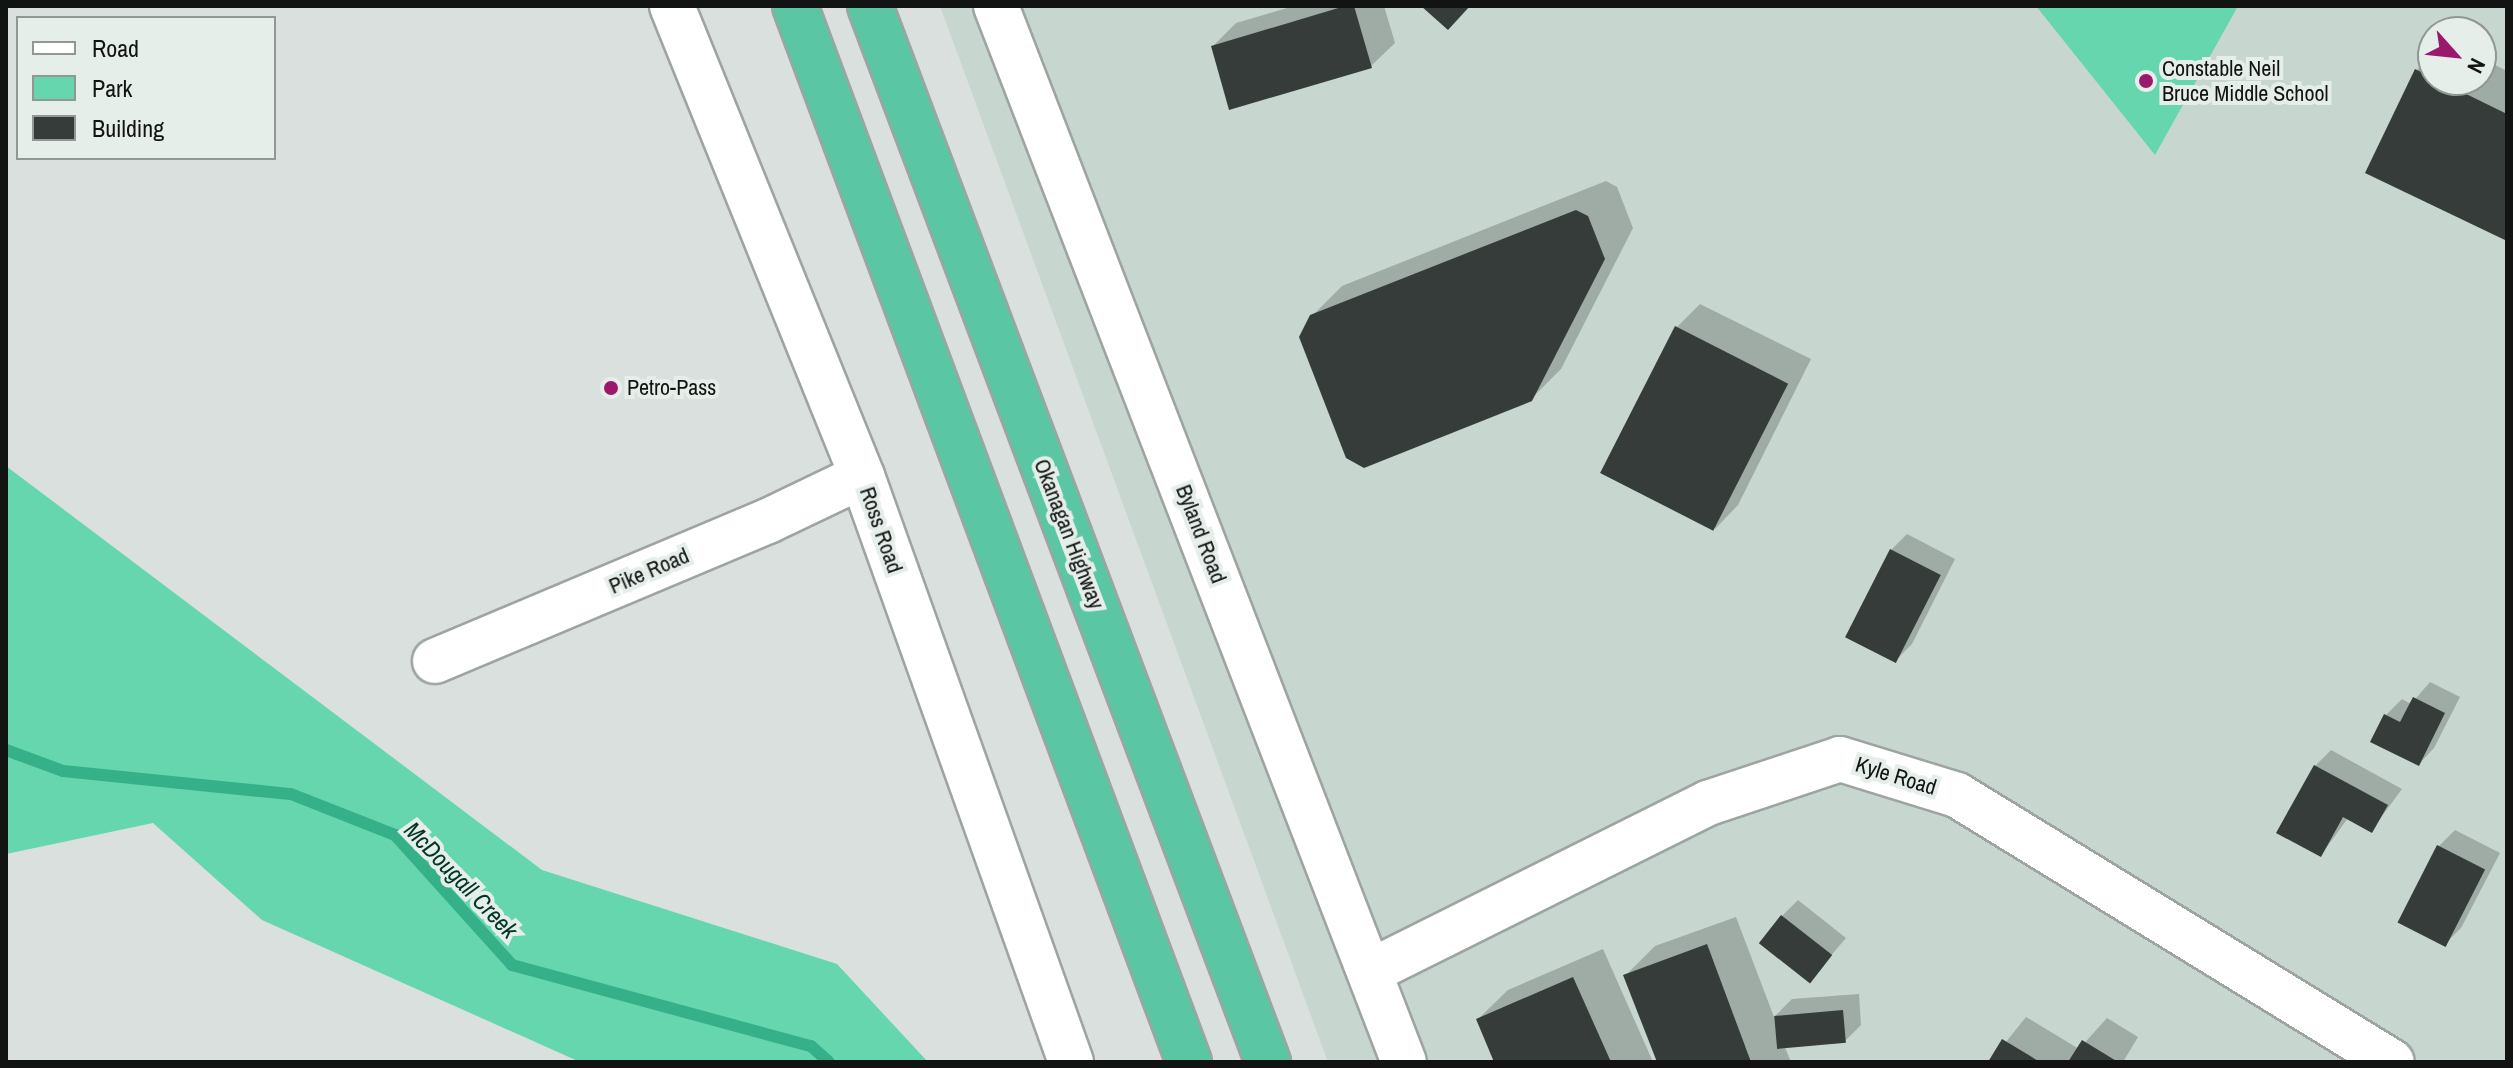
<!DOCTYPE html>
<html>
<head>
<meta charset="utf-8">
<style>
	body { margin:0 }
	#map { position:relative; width:2513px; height:1068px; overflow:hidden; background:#d9e0dd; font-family:"Archivo Narrow",sans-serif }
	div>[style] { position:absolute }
	.built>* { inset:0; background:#c7d6cf }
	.green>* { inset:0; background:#65d6ad }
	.shadow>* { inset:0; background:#0003 }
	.stream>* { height:12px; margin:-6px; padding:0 6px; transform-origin:6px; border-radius:6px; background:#36b088 }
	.building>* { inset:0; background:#353c39; transform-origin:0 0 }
	.roads { filter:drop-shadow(2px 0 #9da4a1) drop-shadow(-2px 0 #9da4a1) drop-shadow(0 2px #9da4a1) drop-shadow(0 -2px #9da4a1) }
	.minor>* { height:44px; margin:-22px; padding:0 22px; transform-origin:22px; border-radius:22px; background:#fff }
	.tertiary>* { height:44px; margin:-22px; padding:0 22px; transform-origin:22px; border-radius:22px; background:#fff }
	.trunk>* { height:44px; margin:-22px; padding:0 22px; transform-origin:22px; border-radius:22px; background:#5bc6a4 }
	.dots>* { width:22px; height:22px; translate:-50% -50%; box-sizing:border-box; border:4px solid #e6eeea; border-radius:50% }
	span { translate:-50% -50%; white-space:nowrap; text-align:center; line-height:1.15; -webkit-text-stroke:8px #e6eeea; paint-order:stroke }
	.poi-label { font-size:22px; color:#111413 }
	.left { translate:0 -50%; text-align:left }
	.street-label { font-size:22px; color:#111413 }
	.water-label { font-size:24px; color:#003626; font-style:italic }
	.frame { position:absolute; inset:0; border:8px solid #111413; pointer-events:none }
	.legend { position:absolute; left:16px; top:16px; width:260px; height:144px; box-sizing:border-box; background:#e6eeea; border:2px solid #919794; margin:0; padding:10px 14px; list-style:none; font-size:24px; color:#111413 }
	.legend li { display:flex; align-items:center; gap:16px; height:40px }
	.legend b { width:40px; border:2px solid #919794 }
	.north { position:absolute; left:2417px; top:16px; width:80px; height:80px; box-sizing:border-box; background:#e6eeea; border:2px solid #919794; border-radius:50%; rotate:117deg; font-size:22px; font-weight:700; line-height:32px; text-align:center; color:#111413 }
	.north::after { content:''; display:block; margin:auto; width:28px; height:36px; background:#9b196d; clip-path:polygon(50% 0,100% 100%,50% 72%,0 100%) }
</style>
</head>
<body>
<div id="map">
	<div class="built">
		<div style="clip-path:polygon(evenodd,940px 6px,2507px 6px,2507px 1062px,1328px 1062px,940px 6px,2433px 32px,2481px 32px,2481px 80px,2433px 80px,2433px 32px)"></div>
	</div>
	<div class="green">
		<div style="clip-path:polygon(2036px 6px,2238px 6px,2155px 155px)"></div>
		<div style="clip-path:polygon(6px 466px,542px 870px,837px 964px,928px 1062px,580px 1062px,262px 920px,153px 823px,6px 854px)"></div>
	</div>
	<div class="shadow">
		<div style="clip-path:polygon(1294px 6px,1384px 6px,1395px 43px,1371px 66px,1213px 46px,1236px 23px)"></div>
		<div style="clip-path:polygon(2433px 54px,2433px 80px,2481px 80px,2481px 58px,2507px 71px,2507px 239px,2417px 70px)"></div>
		<div style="clip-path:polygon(1606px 181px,1617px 187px,1633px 228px,1561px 369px,1531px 399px,1312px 316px,1342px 286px)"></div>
		<div style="clip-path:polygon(1700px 304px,1811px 359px,1738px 505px,1715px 529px,1677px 327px)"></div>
		<div style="clip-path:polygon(1907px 534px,1955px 559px,1912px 644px,1896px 660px,1891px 550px)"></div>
		<div style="clip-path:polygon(2430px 682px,2460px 697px,2434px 748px,2419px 764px,2386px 715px,2402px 699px,2411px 704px)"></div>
		<div style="clip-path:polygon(2331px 750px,2402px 789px,2371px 831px,2348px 818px,2321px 855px,2315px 766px)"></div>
		<div style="clip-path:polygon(2455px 830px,2500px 853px,2461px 928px,2445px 944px,2439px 846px)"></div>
		<div style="clip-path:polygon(1798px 900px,1846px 938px,1810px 980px,1782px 916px)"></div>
		<div style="clip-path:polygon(1736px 917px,1774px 1017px,1792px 999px,1859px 994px,1861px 1025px,1845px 1041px,1784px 1045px,1791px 1062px,1659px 1062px,1626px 975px,1655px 946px)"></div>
		<div style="clip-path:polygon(1603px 949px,1653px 1062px,1497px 1062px,1478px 1019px,1508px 990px)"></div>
		<div style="clip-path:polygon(2026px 1017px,2079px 1049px,2107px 1018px,2138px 1037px,2123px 1062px,1990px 1062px)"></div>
	</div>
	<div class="stream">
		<div style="left:6px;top:750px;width:61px;rotate:20.2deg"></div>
		<div style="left:63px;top:771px;width:229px;rotate:5.8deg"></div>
		<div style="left:291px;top:794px;width:112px;rotate:21.5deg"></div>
		<div style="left:395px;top:835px;width:175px;rotate:48deg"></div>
		<div style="left:512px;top:965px;width:310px;rotate:15.2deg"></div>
		<div style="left:811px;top:1046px;width:24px;rotate:42deg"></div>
	</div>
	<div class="building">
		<div style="clip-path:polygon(1345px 6px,1354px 6px,1372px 68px,1229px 110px,1211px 46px)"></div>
		<div style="clip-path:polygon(1421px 6px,1470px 6px,1448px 30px)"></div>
		<div style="clip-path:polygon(2415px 69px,2507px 114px,2507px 241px,2365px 173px)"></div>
		<div style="clip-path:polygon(1576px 210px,1588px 216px,1605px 259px,1532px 401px,1364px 468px,1346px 458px,1299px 337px,1310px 315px)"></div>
		<div style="left:1675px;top:326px;width:127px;height:165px;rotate:27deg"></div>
		<div style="left:1890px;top:549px;width:57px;height:99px;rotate:27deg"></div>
		<div style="clip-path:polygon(2413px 697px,2445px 713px,2419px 766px,2370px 742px,2384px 714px,2400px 722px)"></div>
		<div style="clip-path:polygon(2314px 765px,2388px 805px,2372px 833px,2343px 817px,2321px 857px,2276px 833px)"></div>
		<div style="left:2437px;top:845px;width:54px;height:87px;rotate:27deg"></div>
		<div style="left:1781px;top:915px;width:65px;height:36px;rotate:38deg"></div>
		<div style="clip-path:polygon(1707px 944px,1751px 1062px,1657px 1062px,1623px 975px)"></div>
		<div style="clip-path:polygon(1573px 977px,1611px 1062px,1494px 1062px,1476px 1019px)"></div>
		<div style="left:1843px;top:1010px;width:33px;height:69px;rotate:85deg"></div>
		<div style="clip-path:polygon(2002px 1039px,2040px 1062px,1988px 1062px)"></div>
		<div style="clip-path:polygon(2082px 1040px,2118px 1062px,2068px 1062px)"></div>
	</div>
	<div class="roads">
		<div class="minor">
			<div style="left:435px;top:661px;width:361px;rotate:-22.8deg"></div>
			<div style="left:768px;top:521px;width:104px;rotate:-25.6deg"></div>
			<div style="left:1371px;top:971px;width:377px;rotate:-26.5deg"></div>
			<div style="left:1708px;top:803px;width:139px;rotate:-18.4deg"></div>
			<div style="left:1840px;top:759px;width:122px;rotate:17.1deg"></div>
			<div style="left:1957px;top:795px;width:510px;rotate:31.54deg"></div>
		</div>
		<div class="tertiary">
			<div style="left:672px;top:6px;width:507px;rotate:67.99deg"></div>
			<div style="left:862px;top:476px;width:622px;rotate:70.37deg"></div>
			<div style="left:996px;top:6px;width:1132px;rotate:68.88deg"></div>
		</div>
		<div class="trunk">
			<div style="left:795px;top:6px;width:1127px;rotate:69.54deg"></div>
			<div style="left:870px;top:6px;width:1129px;rotate:69.35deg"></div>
		</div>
	</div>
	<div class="dots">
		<div style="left:2146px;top:81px;background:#9b196d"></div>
		<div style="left:611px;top:388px;background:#9b196d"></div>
	</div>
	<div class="poi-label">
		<span class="left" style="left:2162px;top:81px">Constable Neil<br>Bruce Middle School</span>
		<span class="left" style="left:627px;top:388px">Petro-Pass</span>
	</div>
	<div class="street-label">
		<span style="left:881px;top:530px;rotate:71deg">Ross Road</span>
		<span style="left:1069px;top:534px;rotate:69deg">Okanagan Highway</span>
		<span style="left:1201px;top:534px;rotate:69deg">Byland Road</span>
		<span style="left:649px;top:571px;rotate:-23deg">Pike Road</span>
		<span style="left:1896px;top:776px;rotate:17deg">Kyle Road</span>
	</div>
	<div class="water-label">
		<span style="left:461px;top:880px;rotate:46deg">McDougall Creek</span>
	</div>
	<div class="frame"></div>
	<ul class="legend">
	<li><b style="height:10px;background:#fff"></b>Road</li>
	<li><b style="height:22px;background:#65d6ad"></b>Park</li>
	<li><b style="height:22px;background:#353c39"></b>Building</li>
	</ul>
	<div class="north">N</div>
</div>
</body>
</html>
